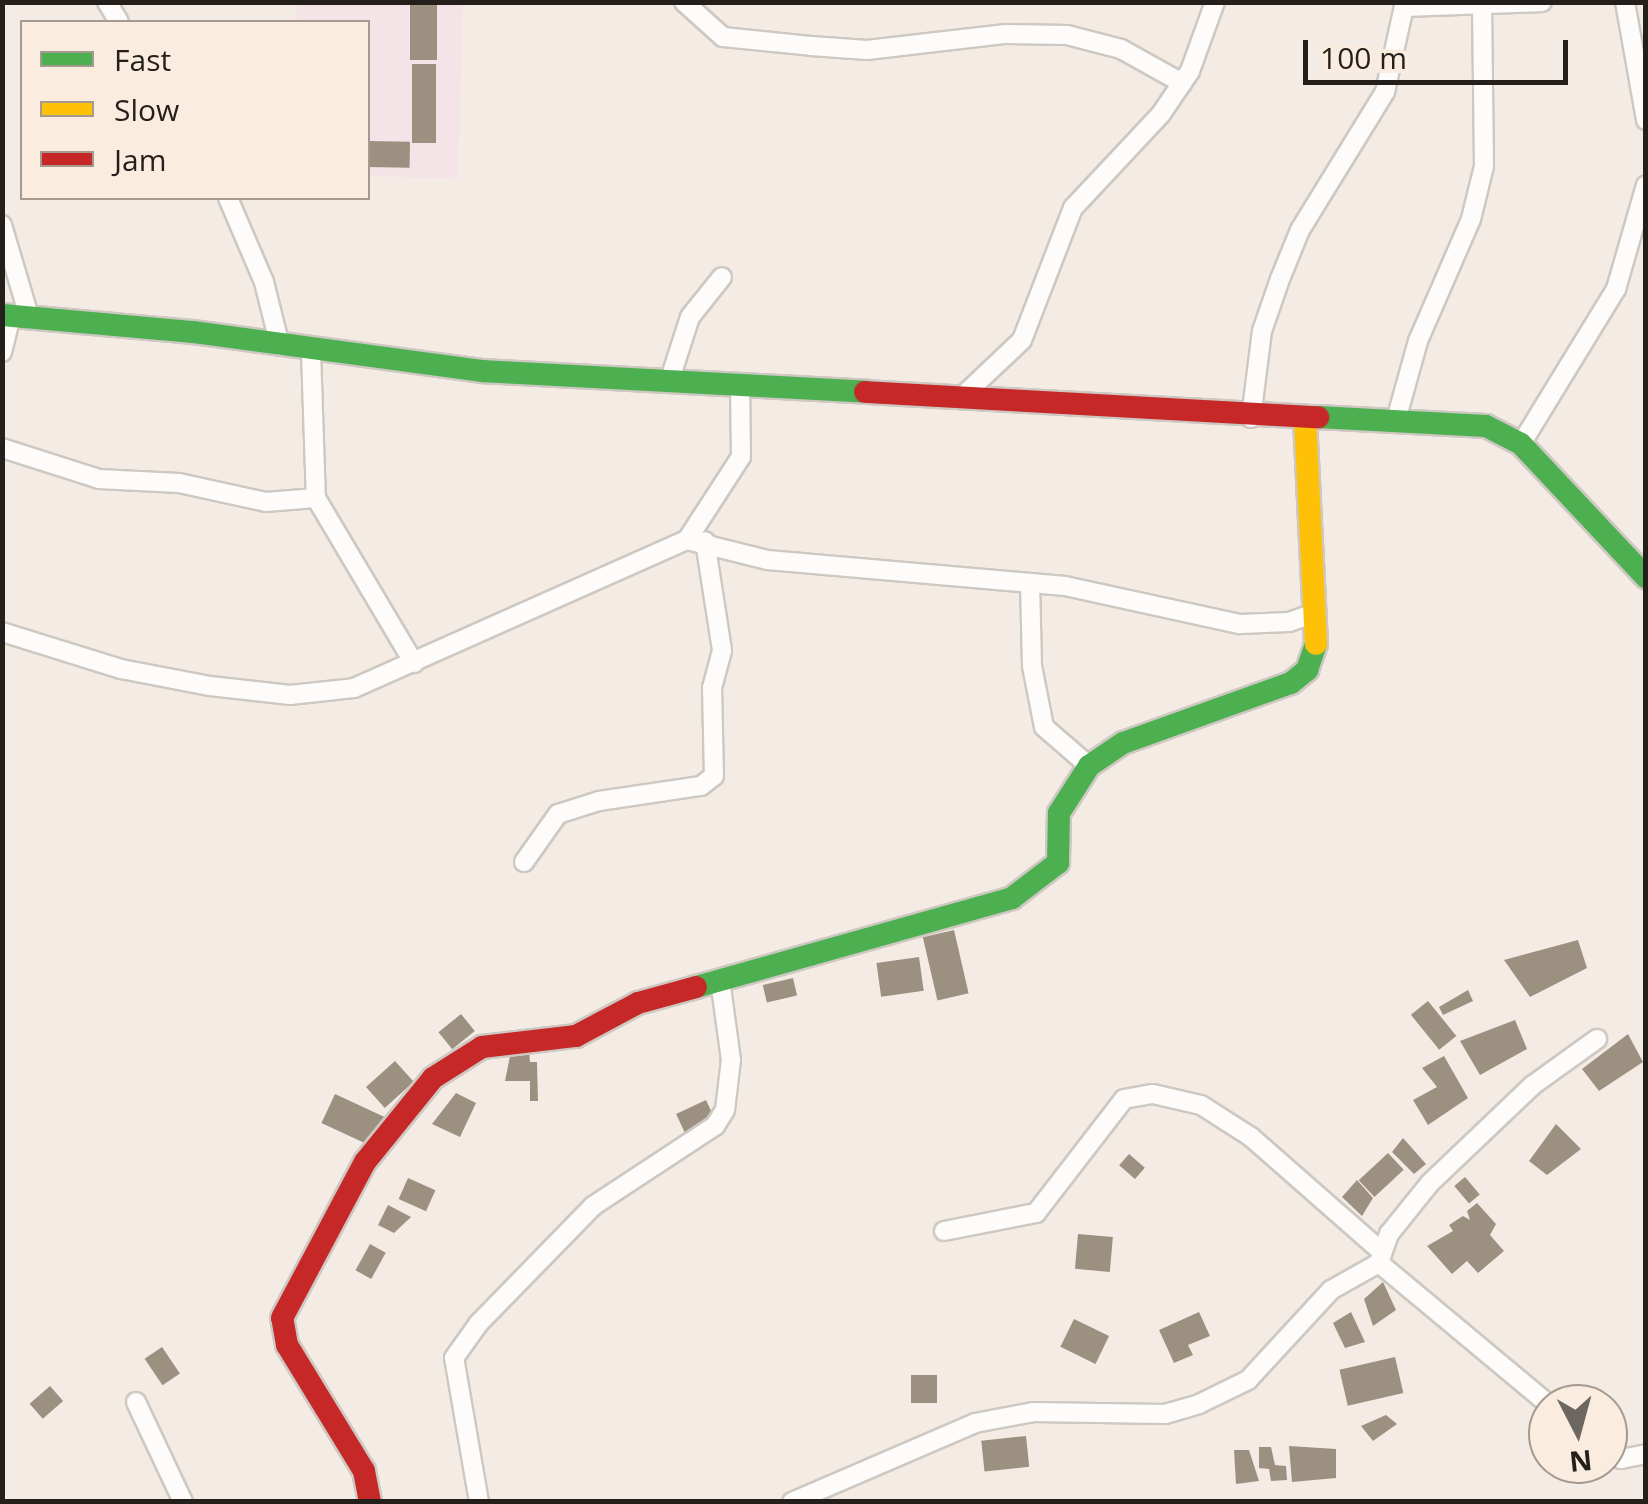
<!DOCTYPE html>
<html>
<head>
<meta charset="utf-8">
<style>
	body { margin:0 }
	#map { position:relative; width:1648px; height:1504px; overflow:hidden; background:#f4ece4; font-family:"Open Sans",sans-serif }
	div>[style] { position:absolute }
	.education>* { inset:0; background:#f5e4e7 }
	.building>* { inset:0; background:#9c9081; transform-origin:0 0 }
	.roads { filter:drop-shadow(2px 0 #cec8c2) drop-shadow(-2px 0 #cec8c2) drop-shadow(0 2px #cec8c2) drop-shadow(0 -2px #cec8c2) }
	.street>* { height:18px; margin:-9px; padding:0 9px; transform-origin:9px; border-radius:9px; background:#fdfcfb }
	.fast>* { height:22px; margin:-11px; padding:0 11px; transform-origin:11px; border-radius:11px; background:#4caf50 }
	.slow>* { height:22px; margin:-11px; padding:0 11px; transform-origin:11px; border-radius:11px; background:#ffc107 }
	.jam>* { height:22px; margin:-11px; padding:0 11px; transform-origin:11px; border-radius:11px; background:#c62828 }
	span { translate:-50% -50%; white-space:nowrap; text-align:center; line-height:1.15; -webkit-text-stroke:10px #faecde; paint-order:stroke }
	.frame { position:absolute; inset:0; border:5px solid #241f1a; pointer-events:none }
	.legend { position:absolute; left:20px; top:20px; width:350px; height:180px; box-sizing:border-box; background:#faecde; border:2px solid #a49a90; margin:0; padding:12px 18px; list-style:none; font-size:30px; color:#241f1a }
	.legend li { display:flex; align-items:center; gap:20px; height:50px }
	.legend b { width:50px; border:2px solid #a49a90 }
	.north { position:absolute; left:1528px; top:1384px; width:100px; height:100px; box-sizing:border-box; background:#faecde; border:2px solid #a49a90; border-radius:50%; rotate:174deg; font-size:28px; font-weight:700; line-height:40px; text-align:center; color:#241f1a }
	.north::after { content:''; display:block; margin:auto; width:35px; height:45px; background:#6d6761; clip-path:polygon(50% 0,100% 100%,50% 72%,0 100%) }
	.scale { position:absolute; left:1303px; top:40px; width:265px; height:45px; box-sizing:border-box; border:5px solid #241f1a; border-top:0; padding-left:12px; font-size:30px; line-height:35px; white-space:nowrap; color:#241f1a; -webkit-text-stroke:8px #faecde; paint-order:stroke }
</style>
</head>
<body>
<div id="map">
	<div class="education">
		<div style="clip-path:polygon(297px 3px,463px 3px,458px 179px,368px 176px,368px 22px,296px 22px)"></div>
	</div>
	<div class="building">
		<div style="left:410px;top:2px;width:27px;height:58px"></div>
		<div style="left:436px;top:64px;width:79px;height:24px;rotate:90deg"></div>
		<div style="left:368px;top:141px;width:42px;height:26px;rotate:1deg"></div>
		<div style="left:954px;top:930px;width:65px;height:32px;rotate:77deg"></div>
		<div style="clip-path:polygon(1578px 940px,1587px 968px,1530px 997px,1504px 960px)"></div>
		<div style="left:919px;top:957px;width:34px;height:43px;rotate:82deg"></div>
		<div style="left:793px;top:978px;width:18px;height:31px;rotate:77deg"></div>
		<div style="clip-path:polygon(1468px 990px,1473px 1001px,1443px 1015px,1439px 1007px)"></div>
		<div style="left:1428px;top:1001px;width:45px;height:22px;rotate:51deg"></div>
		<div style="left:461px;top:1014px;width:22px;height:29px;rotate:51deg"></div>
		<div style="clip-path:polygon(1515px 1020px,1527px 1049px,1480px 1075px,1460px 1041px)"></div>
		<div style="clip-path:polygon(1628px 1034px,1643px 1062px,1599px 1091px,1582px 1069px)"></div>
		<div style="clip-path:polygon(529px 1050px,530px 1062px,537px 1062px,538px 1101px,530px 1101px,530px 1081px,505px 1081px,511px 1051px)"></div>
		<div style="clip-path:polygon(1444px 1056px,1468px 1098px,1428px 1125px,1413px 1100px,1437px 1087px,1422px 1068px)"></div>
		<div style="left:395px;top:1061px;width:28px;height:39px;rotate:48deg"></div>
		<div style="clip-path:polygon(456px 1093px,476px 1103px,460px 1137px,432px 1124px)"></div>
		<div style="left:335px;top:1094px;width:57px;height:32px;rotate:25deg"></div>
		<div style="left:706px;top:1100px;width:21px;height:33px;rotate:65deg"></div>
		<div style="clip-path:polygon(1556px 1124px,1581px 1149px,1547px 1175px,1529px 1161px)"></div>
		<div style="clip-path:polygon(1403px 1138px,1426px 1164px,1414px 1174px,1392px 1152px)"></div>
		<div style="left:1388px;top:1153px;width:23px;height:40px;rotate:47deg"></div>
		<div style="left:1129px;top:1154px;width:21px;height:15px;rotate:41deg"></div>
		<div style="left:1465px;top:1177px;width:23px;height:14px;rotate:50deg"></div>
		<div style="left:408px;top:1178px;width:30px;height:23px;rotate:24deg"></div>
		<div style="clip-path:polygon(1357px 1180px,1373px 1198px,1362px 1216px,1342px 1197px)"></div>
		<div style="clip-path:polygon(1477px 1203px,1496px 1224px,1490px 1235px,1504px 1251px,1478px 1273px,1467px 1261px,1452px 1274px,1427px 1246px,1453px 1231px,1449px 1225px,1463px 1216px,1470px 1220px,1467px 1211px)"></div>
		<div style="clip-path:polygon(388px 1205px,411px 1217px,394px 1233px,378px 1225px)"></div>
		<div style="left:1078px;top:1234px;width:35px;height:35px;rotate:5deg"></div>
		<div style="left:370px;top:1244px;width:18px;height:30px;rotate:29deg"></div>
		<div style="clip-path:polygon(1383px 1282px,1396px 1310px,1373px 1326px,1364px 1299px)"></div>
		<div style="clip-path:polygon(1199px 1312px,1210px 1336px,1188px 1345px,1193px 1355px,1174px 1363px,1159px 1330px)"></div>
		<div style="clip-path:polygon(1351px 1312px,1365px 1342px,1345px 1348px,1333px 1323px)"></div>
		<div style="left:1074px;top:1319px;width:39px;height:31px;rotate:26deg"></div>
		<div style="left:162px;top:1347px;width:32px;height:21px;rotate:56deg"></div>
		<div style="left:1395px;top:1357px;width:37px;height:57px;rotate:77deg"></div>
		<div style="left:911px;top:1375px;width:26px;height:28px"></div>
		<div style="left:50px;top:1386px;width:20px;height:27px;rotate:49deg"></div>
		<div style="clip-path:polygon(1386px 1415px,1397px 1424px,1373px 1441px,1361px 1426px)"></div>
		<div style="left:1026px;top:1436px;width:31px;height:45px;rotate:84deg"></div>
		<div style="clip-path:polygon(1289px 1446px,1336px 1449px,1336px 1478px,1292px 1482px)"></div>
		<div style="clip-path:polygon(1259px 1447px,1271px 1447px,1275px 1465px,1286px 1466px,1287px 1480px,1271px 1481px,1269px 1469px,1259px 1468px)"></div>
		<div style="clip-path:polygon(1234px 1450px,1249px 1450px,1259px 1481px,1236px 1484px)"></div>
	</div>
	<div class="roads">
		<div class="street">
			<div style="left:107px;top:2px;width:23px;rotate:59deg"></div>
			<div style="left:684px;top:2px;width:52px;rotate:41.9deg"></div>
			<div style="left:723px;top:37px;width:88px;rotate:5.8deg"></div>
			<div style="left:811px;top:46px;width:56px;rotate:4.1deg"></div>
			<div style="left:867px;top:50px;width:140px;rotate:-6.6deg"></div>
			<div style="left:1006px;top:34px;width:61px;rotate:0.9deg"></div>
			<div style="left:1067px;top:35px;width:56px;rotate:14.5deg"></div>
			<div style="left:1121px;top:49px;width:70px;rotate:29.1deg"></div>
			<div style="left:1625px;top:2px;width:120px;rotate:79.9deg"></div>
			<div style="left:1406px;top:7px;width:136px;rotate:-2.1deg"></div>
			<div style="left:228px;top:198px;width:91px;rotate:66.8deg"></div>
			<div style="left:264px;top:282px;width:66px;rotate:76deg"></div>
			<div style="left:2px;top:225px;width:95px;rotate:73.5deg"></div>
			<div style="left:311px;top:351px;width:147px;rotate:88.1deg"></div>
			<div style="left:316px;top:498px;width:192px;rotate:59.3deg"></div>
			<div style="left:2px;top:352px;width:38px;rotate:-76deg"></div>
			<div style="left:669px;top:382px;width:68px;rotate:-72.1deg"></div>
			<div style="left:690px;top:317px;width:51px;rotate:-51.3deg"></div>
			<div style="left:966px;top:393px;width:77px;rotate:-43.4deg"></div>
			<div style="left:1022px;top:340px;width:142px;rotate:-68.9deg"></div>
			<div style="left:1073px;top:208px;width:129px;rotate:-46.9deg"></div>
			<div style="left:1161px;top:114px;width:52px;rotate:-56deg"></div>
			<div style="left:1190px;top:71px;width:73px;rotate:-70.1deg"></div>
			<div style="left:1251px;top:418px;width:88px;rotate:-82.8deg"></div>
			<div style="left:1262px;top:331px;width:55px;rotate:-70.9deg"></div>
			<div style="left:1280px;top:279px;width:53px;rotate:-67.8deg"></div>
			<div style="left:1300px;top:230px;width:162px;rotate:-58.4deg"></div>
			<div style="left:1385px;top:92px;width:92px;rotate:-77.5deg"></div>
			<div style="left:1396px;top:420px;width:82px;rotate:-74.4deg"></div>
			<div style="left:1418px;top:341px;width:133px;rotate:-66.5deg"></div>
			<div style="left:1471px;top:219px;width:55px;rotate:-76.2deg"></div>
			<div style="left:1484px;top:166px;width:161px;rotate:-90.7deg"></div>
			<div style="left:1521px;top:444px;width:182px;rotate:-58.5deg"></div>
			<div style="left:1616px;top:289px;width:108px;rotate:-73.9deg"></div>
			<div style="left:2px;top:448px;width:102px;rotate:17.7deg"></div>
			<div style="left:99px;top:479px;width:80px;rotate:2.9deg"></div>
			<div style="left:179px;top:483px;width:89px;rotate:12.3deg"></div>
			<div style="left:266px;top:502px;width:50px;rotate:-4.6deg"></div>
			<div style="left:687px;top:540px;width:99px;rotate:-57deg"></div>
			<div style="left:741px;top:457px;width:72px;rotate:-90.8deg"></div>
			<div style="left:1030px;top:583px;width:83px;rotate:88.6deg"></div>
			<div style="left:1032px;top:666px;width:62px;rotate:78.9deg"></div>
			<div style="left:1044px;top:727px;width:60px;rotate:40.9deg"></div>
			<div style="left:2px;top:632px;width:125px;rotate:17.3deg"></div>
			<div style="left:121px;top:669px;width:91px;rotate:10.8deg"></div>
			<div style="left:210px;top:686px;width:81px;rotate:6.4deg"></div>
			<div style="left:290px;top:695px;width:64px;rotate:-6.2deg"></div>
			<div style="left:354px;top:688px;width:364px;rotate:-24deg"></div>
			<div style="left:687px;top:540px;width:83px;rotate:13.9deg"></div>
			<div style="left:768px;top:560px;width:298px;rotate:5deg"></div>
			<div style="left:1065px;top:586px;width:179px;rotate:12.3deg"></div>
			<div style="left:1240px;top:624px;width:49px;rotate:-2.3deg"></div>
			<div style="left:1289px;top:622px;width:28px;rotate:-19deg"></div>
			<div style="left:524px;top:862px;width:59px;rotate:-54.7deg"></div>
			<div style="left:558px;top:814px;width:43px;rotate:-17.6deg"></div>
			<div style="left:599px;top:801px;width:103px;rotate:-8.4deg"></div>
			<div style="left:701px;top:786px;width:16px;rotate:-38deg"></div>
			<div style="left:714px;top:776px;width:88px;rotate:-91.3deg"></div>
			<div style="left:712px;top:688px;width:39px;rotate:-75deg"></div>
			<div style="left:722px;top:650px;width:110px;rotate:-98.9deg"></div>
			<div style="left:944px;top:1231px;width:94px;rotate:-11.1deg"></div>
			<div style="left:1036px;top:1213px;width:144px;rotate:-52.3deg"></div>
			<div style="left:1124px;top:1099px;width:29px;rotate:-10deg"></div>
			<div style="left:1153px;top:1094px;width:49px;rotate:12.9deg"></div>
			<div style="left:1201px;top:1105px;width:59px;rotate:32.6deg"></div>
			<div style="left:1251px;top:1137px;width:174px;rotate:41.3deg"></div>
			<div style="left:1379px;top:1263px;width:31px;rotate:-71deg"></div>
			<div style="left:1389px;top:1234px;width:65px;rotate:-51.2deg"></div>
			<div style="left:1430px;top:1183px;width:142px;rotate:-43.6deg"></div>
			<div style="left:1533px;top:1085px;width:79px;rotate:-35.7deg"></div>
			<div style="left:136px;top:1402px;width:110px;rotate:64.8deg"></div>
			<div style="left:1608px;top:1452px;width:15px;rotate:28deg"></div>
			<div style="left:1621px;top:1459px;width:25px;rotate:-11deg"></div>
			<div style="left:479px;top:1502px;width:146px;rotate:-99.8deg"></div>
			<div style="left:454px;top:1358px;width:43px;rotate:-54.5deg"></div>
			<div style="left:479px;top:1323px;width:163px;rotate:-45.7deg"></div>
			<div style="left:593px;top:1206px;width:146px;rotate:-33.3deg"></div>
			<div style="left:715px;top:1126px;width:19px;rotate:-58deg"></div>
			<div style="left:725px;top:1110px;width:50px;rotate:-83.2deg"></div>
			<div style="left:731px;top:1060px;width:81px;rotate:-97.8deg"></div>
			<div style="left:792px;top:1502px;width:199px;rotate:-23.3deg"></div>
			<div style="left:975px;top:1423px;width:59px;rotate:-10.7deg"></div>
			<div style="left:1033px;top:1412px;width:132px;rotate:0.9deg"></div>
			<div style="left:1165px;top:1414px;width:35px;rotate:-16deg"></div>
			<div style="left:1199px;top:1404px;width:55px;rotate:-26.1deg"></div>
			<div style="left:1248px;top:1380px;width:122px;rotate:-47.3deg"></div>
			<div style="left:1331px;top:1290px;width:55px;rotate:-29.4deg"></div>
			<div style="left:1379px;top:1263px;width:220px;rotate:39.8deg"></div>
		</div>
		<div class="fast">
			<div style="left:2px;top:315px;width:193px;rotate:5.1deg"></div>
			<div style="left:194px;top:332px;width:292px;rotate:7.7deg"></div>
			<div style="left:483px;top:371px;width:383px;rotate:3.1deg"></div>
			<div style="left:1318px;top:417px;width:168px;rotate:3.1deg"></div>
			<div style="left:1486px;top:426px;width:39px;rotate:27deg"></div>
			<div style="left:1521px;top:444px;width:183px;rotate:46.8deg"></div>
			<div style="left:696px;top:987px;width:328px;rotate:-15.7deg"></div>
			<div style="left:1012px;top:898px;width:58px;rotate:-37.3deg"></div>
			<div style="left:1058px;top:863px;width:50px;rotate:-88.9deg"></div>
			<div style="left:1059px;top:813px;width:56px;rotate:-57.4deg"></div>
			<div style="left:1089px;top:766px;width:41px;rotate:-34.1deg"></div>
			<div style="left:1123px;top:743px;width:178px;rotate:-19.7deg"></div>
			<div style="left:1291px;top:683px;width:21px;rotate:-39deg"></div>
			<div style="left:1307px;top:670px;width:28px;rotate:-71deg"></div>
		</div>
		<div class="slow">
			<div style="left:1305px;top:419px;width:225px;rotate:87.2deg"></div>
		</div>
		<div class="jam">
			<div style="left:865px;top:392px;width:454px;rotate:3.2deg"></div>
			<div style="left:370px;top:1502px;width:32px;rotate:-101deg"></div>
			<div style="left:364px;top:1471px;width:148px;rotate:-121.4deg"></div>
			<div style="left:287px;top:1345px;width:27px;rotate:-100deg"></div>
			<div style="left:282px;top:1318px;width:177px;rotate:-62deg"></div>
			<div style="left:365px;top:1162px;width:108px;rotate:-51deg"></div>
			<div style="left:433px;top:1078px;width:58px;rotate:-32.3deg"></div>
			<div style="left:482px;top:1047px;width:95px;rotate:-6.7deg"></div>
			<div style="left:576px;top:1036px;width:70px;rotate:-28deg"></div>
			<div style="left:638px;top:1003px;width:60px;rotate:-15.4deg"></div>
		</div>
	</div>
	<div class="frame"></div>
	<ul class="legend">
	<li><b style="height:12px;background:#4caf50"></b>Fast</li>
	<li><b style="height:12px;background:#ffc107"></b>Slow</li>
	<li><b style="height:12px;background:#c62828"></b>Jam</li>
	</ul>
	<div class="north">N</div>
	<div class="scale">100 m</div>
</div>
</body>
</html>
